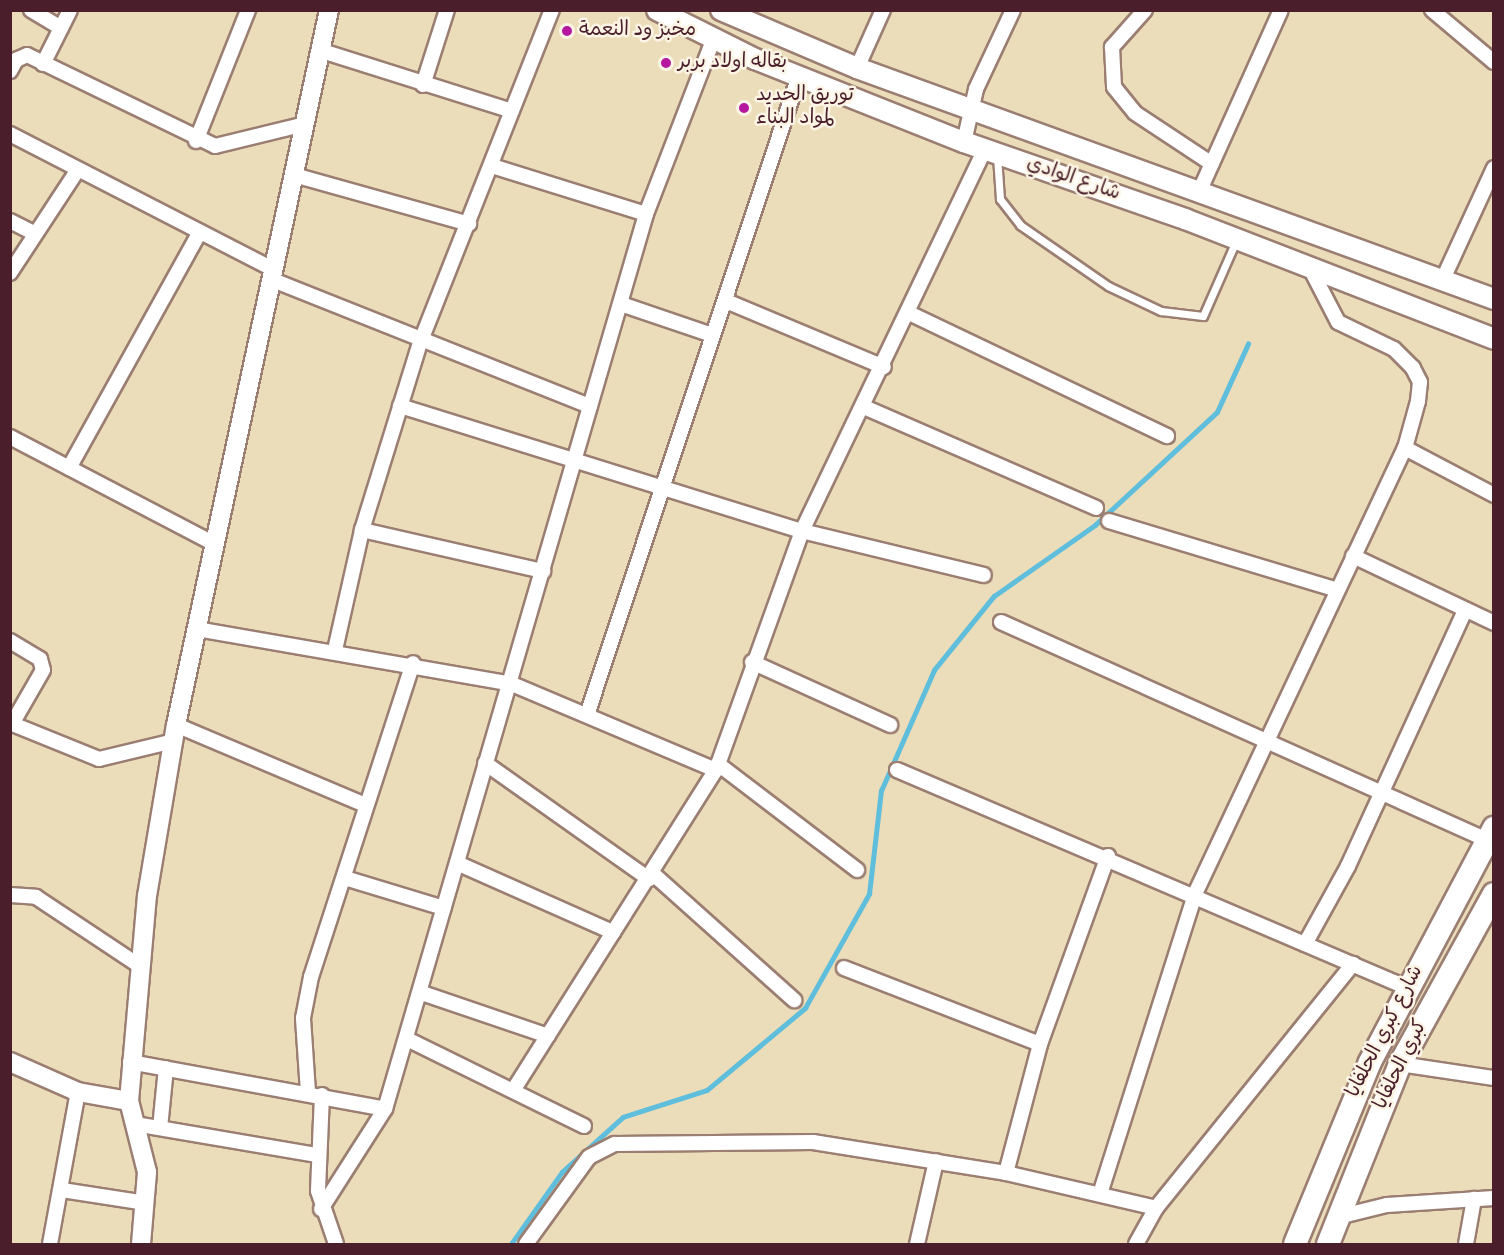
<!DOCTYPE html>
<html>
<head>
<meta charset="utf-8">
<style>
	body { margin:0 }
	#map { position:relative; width:1504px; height:1255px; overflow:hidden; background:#ecddba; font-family:Dekko,"Playpen Sans Arabic",sans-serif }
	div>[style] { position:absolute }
	.stream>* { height:4.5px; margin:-2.25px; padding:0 2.25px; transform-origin:2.25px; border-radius:2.25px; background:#5ebedc }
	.roads { filter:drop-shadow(2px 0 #9b7e72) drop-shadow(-2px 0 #9b7e72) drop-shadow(0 2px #9b7e72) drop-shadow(0 -2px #9b7e72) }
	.service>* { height:7px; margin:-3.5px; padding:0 3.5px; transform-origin:3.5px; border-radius:3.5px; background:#fff }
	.minor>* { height:14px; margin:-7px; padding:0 7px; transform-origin:7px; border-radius:7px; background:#fff }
	.tertiary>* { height:18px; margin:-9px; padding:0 9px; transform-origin:9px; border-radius:9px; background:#fff }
	.secondary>* { height:20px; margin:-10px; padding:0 10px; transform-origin:10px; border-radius:10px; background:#fff }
	.primary>* { height:22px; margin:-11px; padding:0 11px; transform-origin:11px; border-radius:11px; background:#fff }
	.dots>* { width:16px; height:16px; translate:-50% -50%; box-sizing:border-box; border:3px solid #fcf5e5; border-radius:50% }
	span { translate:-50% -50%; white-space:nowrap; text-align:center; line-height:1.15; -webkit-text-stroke:5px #fcf5e5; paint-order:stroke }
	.poi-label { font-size:20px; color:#4a1f2b }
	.left { translate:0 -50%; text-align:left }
	.street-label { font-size:20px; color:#4a1f2b }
	.frame { position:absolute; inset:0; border:12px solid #4a1f2b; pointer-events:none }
</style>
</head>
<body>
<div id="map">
	<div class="stream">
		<div style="left:511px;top:1244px;width:88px;rotate:-54.7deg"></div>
		<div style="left:562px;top:1172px;width:82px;rotate:-42deg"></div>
		<div style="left:623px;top:1117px;width:88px;rotate:-17.8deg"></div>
		<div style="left:707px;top:1090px;width:128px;rotate:-39.9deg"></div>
		<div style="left:805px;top:1008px;width:131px;rotate:-60.7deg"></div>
		<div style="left:869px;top:894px;width:104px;rotate:-83.4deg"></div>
		<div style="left:881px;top:791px;width:132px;rotate:-66.3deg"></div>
		<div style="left:934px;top:670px;width:95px;rotate:-51deg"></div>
		<div style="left:994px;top:596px;width:123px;rotate:-35.1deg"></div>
		<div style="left:1095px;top:525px;width:166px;rotate:-42.8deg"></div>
		<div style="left:1217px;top:412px;width:75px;rotate:-65.5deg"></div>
	</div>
	<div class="roads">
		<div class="service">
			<div style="left:997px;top:156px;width:43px;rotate:86deg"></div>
			<div style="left:1000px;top:199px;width:33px;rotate:52deg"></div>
			<div style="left:1020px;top:225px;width:107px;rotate:34.7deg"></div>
			<div style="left:1108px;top:286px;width:59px;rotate:25.3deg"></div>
			<div style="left:1161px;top:311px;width:42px;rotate:6.8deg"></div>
			<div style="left:1203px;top:316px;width:82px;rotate:-66.3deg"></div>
		</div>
		<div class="minor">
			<div style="left:31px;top:10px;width:35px;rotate:31deg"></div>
			<div style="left:1145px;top:10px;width:50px;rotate:131.7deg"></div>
			<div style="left:1112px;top:47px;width:40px;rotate:87.1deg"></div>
			<div style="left:1114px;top:87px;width:33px;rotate:51deg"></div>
			<div style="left:1135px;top:113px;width:92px;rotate:33.5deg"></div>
			<div style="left:1432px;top:10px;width:81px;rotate:40deg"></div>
			<div style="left:322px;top:51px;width:199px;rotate:17.5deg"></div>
			<div style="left:43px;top:64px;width:60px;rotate:-63.4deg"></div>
			<div style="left:857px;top:68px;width:64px;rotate:-65.9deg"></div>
			<div style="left:10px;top:71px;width:13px;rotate:-61deg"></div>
			<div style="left:16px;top:60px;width:12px;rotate:-24deg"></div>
			<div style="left:27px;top:55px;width:209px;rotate:25.8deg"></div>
			<div style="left:215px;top:146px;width:93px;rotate:-13.7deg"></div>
			<div style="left:423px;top:85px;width:79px;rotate:-72.3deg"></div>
			<div style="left:10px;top:134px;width:298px;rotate:27.2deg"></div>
			<div style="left:196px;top:141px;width:141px;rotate:-68.3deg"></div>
			<div style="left:964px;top:142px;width:54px;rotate:-77.2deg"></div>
			<div style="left:976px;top:89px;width:87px;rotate:-64.9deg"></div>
			<div style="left:492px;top:166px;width:161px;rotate:17.3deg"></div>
			<div style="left:294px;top:175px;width:182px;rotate:15.6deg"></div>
			<div style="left:1200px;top:190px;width:197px;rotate:-65.8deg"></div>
			<div style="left:10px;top:221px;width:25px;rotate:27deg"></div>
			<div style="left:10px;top:273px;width:122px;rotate:-56.7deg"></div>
			<div style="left:1443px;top:279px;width:122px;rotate:-65.3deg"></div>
			<div style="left:273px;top:280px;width:341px;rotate:21.7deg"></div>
			<div style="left:726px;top:301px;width:171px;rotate:22.7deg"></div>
			<div style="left:621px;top:304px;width:96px;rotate:18.8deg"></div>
			<div style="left:909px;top:313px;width:286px;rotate:25.5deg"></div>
			<div style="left:400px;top:406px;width:421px;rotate:17.3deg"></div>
			<div style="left:802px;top:531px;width:187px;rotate:13.6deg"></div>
			<div style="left:864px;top:407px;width:253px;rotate:23.5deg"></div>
			<div style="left:10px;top:437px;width:231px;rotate:27.6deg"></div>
			<div style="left:1405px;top:448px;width:101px;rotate:27.8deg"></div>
			<div style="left:69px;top:468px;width:270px;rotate:-61deg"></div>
			<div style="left:1109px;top:521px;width:238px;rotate:16.8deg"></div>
			<div style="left:362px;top:530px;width:186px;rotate:12.8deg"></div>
			<div style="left:1353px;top:556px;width:156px;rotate:25.4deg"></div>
			<div style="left:1001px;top:622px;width:533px;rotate:24.16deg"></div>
			<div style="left:197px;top:629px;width:320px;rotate:9.9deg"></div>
			<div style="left:512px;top:684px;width:221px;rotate:22.9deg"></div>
			<div style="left:10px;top:641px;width:35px;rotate:31deg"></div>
			<div style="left:40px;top:659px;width:11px;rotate:75deg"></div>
			<div style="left:43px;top:670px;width:62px;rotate:119.9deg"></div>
			<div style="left:335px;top:650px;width:123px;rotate:-77.3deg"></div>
			<div style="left:362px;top:530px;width:196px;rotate:-72.8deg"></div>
			<div style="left:420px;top:343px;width:358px;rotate:-68.4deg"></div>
			<div style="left:752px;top:662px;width:152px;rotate:24.5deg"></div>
			<div style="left:588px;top:712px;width:670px;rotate:-71.65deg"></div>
			<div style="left:10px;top:723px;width:96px;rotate:22deg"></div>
			<div style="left:99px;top:759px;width:77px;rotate:-13.5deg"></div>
			<div style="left:176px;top:725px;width:203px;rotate:22.9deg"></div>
			<div style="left:485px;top:763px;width:201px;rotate:35.3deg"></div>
			<div style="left:718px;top:764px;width:175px;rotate:37.3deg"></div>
			<div style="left:897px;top:770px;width:556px;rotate:23.1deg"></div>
			<div style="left:457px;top:863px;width:171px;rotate:23.9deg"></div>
			<div style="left:652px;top:873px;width:191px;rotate:41.8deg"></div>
			<div style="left:345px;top:878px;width:103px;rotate:16.9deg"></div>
			<div style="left:10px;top:895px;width:26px;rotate:4deg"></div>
			<div style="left:36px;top:897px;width:121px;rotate:33.6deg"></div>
			<div style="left:1305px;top:944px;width:89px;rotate:-61.1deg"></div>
			<div style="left:1348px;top:866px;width:281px;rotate:-65.4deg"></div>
			<div style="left:844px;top:968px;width:210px;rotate:21.2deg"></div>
			<div style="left:422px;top:993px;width:133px;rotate:18.8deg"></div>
			<div style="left:409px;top:1040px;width:195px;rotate:26.2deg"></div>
			<div style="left:130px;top:1062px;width:259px;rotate:10.4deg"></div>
			<div style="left:385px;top:1109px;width:932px;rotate:-73.74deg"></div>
			<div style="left:646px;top:214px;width:189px;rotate:-68.9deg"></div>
			<div style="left:1400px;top:1064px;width:95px;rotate:8.5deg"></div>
			<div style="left:514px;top:1089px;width:378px;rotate:-57.7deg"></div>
			<div style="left:716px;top:770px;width:254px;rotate:-70.2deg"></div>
			<div style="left:802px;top:531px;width:424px;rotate:-64.4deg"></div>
			<div style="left:308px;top:1092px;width:74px;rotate:-93.9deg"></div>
			<div style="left:303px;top:1018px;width:42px;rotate:-79deg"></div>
			<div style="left:311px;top:977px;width:330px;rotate:-72deg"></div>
			<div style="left:322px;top:1095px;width:96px;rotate:92.4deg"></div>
			<div style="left:318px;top:1191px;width:56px;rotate:71.2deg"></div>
			<div style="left:135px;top:1124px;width:185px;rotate:9.7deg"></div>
			<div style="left:160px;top:1128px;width:60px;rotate:-84.3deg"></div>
			<div style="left:1006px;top:1173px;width:133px;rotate:-75.2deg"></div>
			<div style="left:1040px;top:1044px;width:200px;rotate:-70.1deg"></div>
			<div style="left:62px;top:1190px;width:85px;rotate:8.8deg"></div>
			<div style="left:1100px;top:1194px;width:315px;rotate:-72.4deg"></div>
			<div style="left:1195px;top:894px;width:493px;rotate:-64.8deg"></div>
			<div style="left:1405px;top:448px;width:49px;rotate:-74.5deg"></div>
			<div style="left:1418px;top:401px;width:19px;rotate:-84deg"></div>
			<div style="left:1420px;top:382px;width:16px;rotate:-117deg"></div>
			<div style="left:1413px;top:368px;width:27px;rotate:-135deg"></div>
			<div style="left:1394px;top:349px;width:62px;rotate:-154.3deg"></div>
			<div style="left:1338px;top:322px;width:59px;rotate:-117.4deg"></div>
			<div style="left:321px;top:1209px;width:119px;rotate:-57.4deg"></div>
			<div style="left:1338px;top:1217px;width:50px;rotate:-13.8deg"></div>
			<div style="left:1387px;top:1205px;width:107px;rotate:-3.7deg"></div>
			<div style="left:50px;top:1244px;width:155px;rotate:-79.6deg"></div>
			<div style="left:526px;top:1244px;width:107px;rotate:-54.1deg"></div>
			<div style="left:589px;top:1157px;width:29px;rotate:-27deg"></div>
			<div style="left:615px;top:1144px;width:198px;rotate:-0.6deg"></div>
			<div style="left:813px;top:1142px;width:195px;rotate:9.1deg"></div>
			<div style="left:1006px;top:1173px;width:154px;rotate:13.1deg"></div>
			<div style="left:917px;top:1244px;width:85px;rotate:-77.1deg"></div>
			<div style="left:1136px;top:1244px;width:41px;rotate:-60.9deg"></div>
			<div style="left:1156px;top:1208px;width:314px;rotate:-51.1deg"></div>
			<div style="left:1466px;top:1244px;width:46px;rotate:-79.9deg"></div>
		</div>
		<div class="tertiary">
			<div style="left:10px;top:1062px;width:74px;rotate:23.8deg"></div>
			<div style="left:78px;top:1092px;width:52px;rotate:10deg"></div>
			<div style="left:141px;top:1244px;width:72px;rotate:-85.2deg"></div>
			<div style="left:147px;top:1172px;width:73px;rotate:-104.2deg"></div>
			<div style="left:129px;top:1101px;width:206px;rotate:-85deg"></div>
			<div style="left:147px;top:896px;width:173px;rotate:-80.4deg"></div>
			<div style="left:176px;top:725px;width:731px;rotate:-77.92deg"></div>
		</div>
		<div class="secondary">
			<div style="left:657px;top:10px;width:110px;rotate:26.6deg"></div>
			<div style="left:755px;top:59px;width:225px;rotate:21.7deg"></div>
			<div style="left:964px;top:142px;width:234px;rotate:19.2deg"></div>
			<div style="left:1185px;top:219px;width:331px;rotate:21.2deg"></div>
			<div style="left:721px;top:10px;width:148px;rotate:23.1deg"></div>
			<div style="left:857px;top:68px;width:678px;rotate:19.93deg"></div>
		</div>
		<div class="primary">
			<div style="left:1295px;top:1244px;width:197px;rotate:-67.6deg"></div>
			<div style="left:1370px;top:1062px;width:265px;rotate:-62.1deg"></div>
			<div style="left:1328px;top:1244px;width:194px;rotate:-68.2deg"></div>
			<div style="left:1400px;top:1064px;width:194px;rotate:-61.1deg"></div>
		</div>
	</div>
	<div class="dots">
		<div style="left:567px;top:31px;background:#b5179e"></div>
		<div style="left:666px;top:63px;background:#b5179e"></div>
		<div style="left:744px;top:108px;background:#b5179e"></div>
	</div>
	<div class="poi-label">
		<span class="left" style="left:579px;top:31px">مخبز ود النعمة</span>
		<span class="left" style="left:678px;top:63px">بقاله اولاد بربر</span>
		<span class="left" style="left:756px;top:108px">توريق الحديد<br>لمواد البناء</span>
	</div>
	<div class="street-label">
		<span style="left:1073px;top:180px;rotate:19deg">شارع الوادي</span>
		<span style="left:1386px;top:1032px;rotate:-63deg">شارع كبري الحلفايا</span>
		<span style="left:1402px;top:1065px;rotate:-64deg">كبري الحلفايا</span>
	</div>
	<div class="frame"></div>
</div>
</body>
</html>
